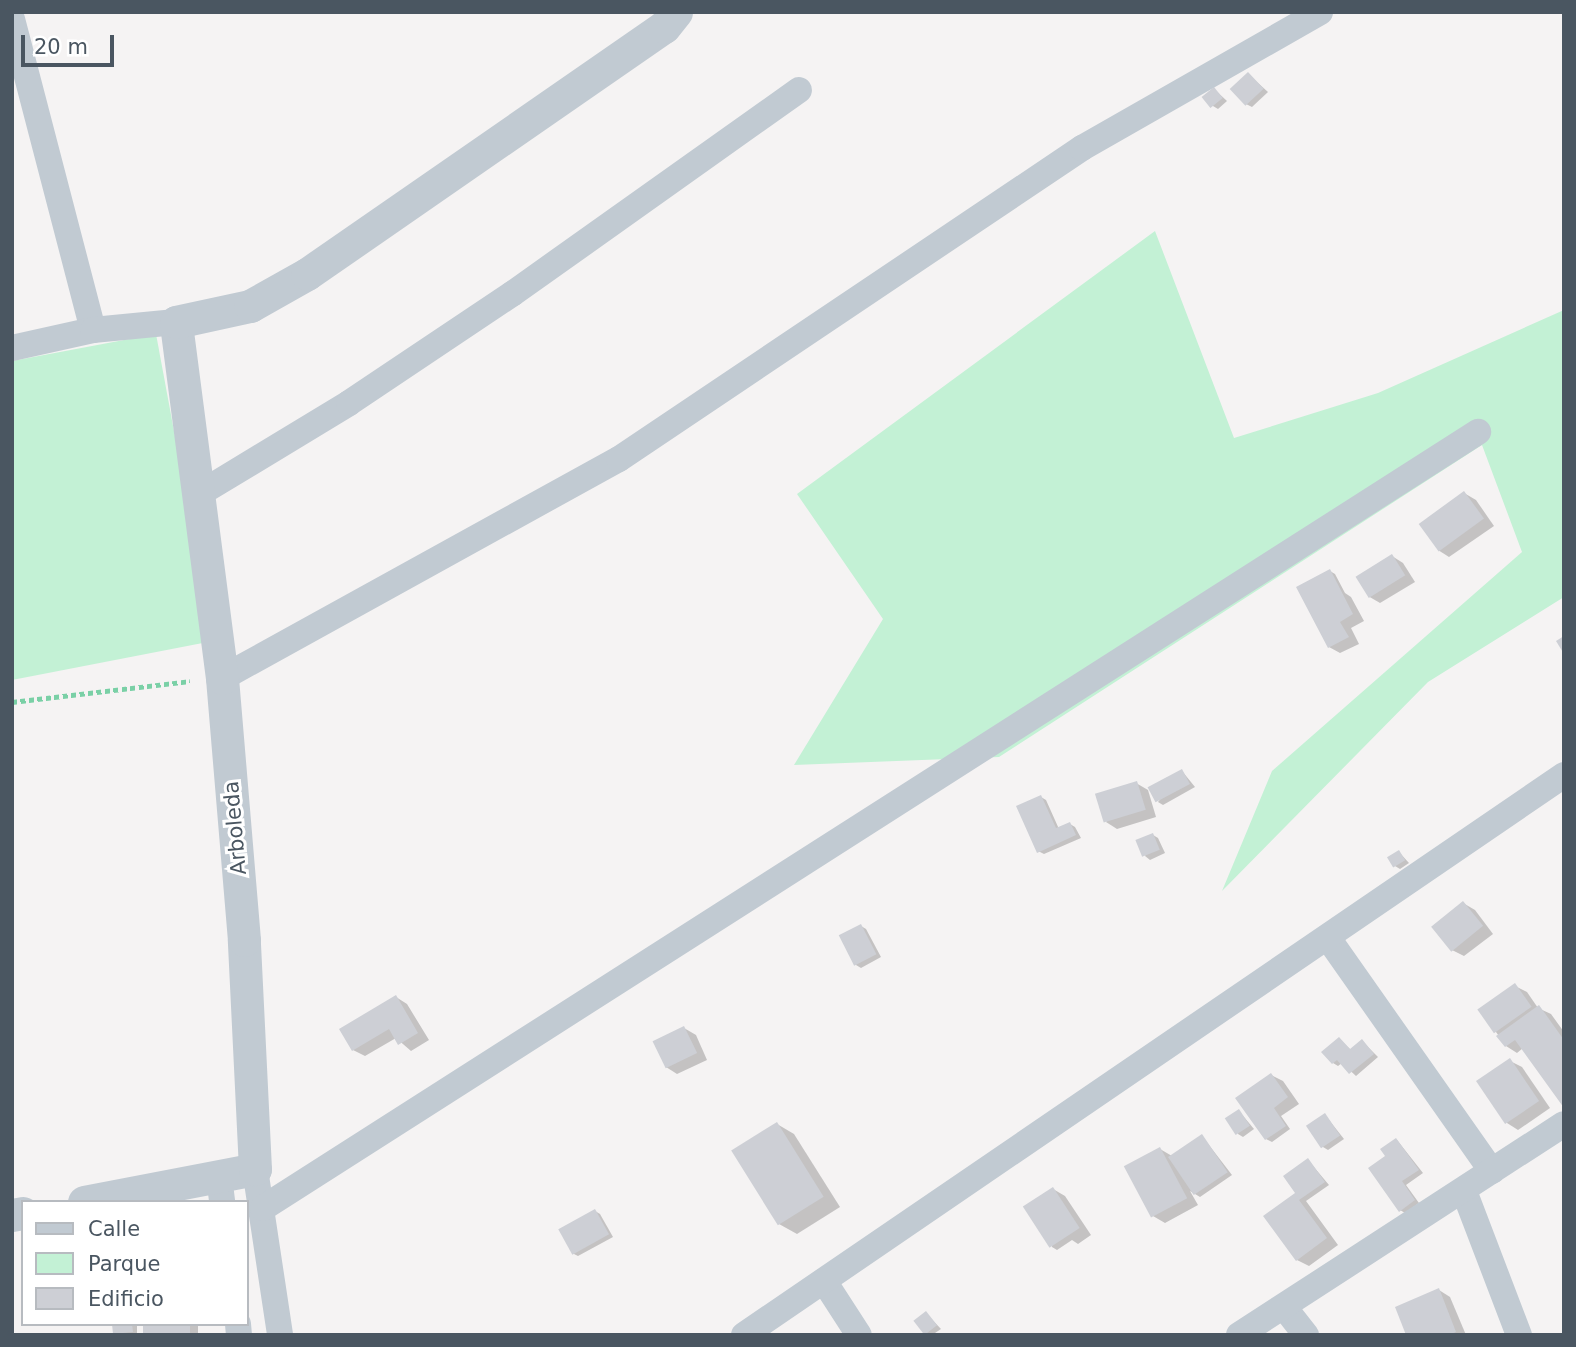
<!DOCTYPE html>
<html>
<head>
<meta charset="utf-8">
<style>
	body { margin:0 }
	#map { position:relative; width:1576px; height:1347px; overflow:hidden; background:#f5f3f3; font-family:"DejaVu Sans",sans-serif }
	div>[style] { position:absolute }
	.green>* { inset:0; background:#c3f1d5 }
	.shadow>* { inset:0; background:#0003; transform-origin:0 0 }
	.building>* { inset:0; background:#cdcfd5; transform-origin:0 0 }
	.path>* { height:4.5px; margin-top:-2.25px; transform-origin:0; background:repeating-linear-gradient(90deg,#7ad0a6 0 5px,transparent 0 8.5px) }
	.minor>* { height:26px; margin:-13px; padding:0 13px; transform-origin:13px; border-radius:13px; background:#c1cad2 }
	.tertiary>* { height:33px; margin:-16.5px; padding:0 16.5px; transform-origin:16.5px; border-radius:16.5px; background:#c1cad2 }
	span { translate:-50% -50%; white-space:nowrap; text-align:center; line-height:1.15; -webkit-text-stroke:6px #fff; paint-order:stroke }
	.street-label { font-size:21px; color:#4a5661 }
	.frame { position:absolute; inset:0; border:14px solid #4a5661; pointer-events:none }
	.legend { position:absolute; left:21px; top:1200px; width:228px; height:126px; box-sizing:border-box; background:#fff; border:2px solid #b7bbc0; margin:0; padding:9px 12px; list-style:none; font-size:21px; color:#4a5661 }
	.legend li { display:flex; align-items:center; gap:14px; height:35px }
	.legend b { width:35px; border:2px solid #b7bbc0 }
	.scale { position:absolute; left:21px; top:35px; width:93px; height:32px; box-sizing:border-box; border:4px solid #4a5661; border-top:0; padding-left:9px; font-size:21px; line-height:24px; white-space:nowrap; color:#4a5661; -webkit-text-stroke:5px #fff; paint-order:stroke }
</style>
</head>
<body>
<div id="map">
	<div class="green">
		<div style="clip-path:polygon(1155px 231px,1234px 438px,1378px 393px,1564px 310px,1564px 597px,1428px 682px,1222px 891px,1272px 771px,1522px 552px,1482px 445px,999px 757px,794px 765px,883px 619px,797px 494px)"></div>
		<div style="clip-path:polygon(156px 334px,213px 641px,12px 680px,12px 361px)"></div>
	</div>
	<div class="shadow">
		<div style="clip-path:polygon(1248px 74px,1268px 92px,1252px 107px,1246px 104px)"></div>
		<div style="clip-path:polygon(1214px 89px,1227px 101px,1218px 109px,1213px 106px)"></div>
		<div style="clip-path:polygon(1464px 493px,1476px 500px,1494px 526px,1449px 557px,1438px 550px)"></div>
		<div style="clip-path:polygon(1392px 556px,1403px 563px,1415px 582px,1380px 603px,1368px 596px)"></div>
		<div style="clip-path:polygon(1330px 571px,1335px 574px,1345px 593px,1351px 597px,1364px 621px,1351px 628px,1359px 644px,1340px 653px,1329px 647px)"></div>
		<div style="clip-path:polygon(1182px 771px,1195px 787px,1163px 805px,1158px 802px)"></div>
		<div style="clip-path:polygon(1136px 783px,1148px 790px,1156px 817px,1117px 829px,1106px 822px)"></div>
		<div style="clip-path:polygon(1041px 797px,1046px 800px,1059px 829px,1070px 824px,1075px 827px,1081px 838px,1044px 854px,1038px 851px)"></div>
		<div style="clip-path:polygon(1153px 835px,1158px 838px,1165px 853px,1150px 860px,1145px 856px)"></div>
		<div style="clip-path:polygon(1399px 852px,1409px 863px,1400px 869px,1395px 866px)"></div>
		<div style="clip-path:polygon(1463px 903px,1475px 910px,1493px 934px,1464px 956px,1452px 950px)"></div>
		<div style="clip-path:polygon(861px 926px,866px 929px,881px 957px,861px 968px,856px 965px)"></div>
		<div style="clip-path:polygon(1515px 986px,1527px 992px,1538px 1008px,1551px 1014px,1564px 1032px,1564px 1105px,1523px 1048px,1517px 1053px,1506px 1046px,1481px 1011px)"></div>
		<div style="clip-path:polygon(396px 997px,407px 1004px,429px 1040px,411px 1051px,396px 1038px,365px 1056px,353px 1050px)"></div>
		<div style="clip-path:polygon(684px 1028px,696px 1035px,707px 1060px,677px 1074px,666px 1067px)"></div>
		<div style="clip-path:polygon(1339px 1039px,1351px 1050px,1362px 1041px,1378px 1057px,1356px 1076px,1342px 1063px,1338px 1066px,1333px 1063px)"></div>
		<div style="clip-path:polygon(1510px 1061px,1522px 1067px,1550px 1108px,1518px 1130px,1507px 1123px)"></div>
		<div style="clip-path:polygon(1271px 1075px,1283px 1081px,1299px 1104px,1281px 1116px,1290px 1129px,1272px 1142px,1266px 1139px)"></div>
		<div style="clip-path:polygon(1239px 1111px,1254px 1129px,1243px 1137px,1238px 1134px)"></div>
		<div style="clip-path:polygon(1325px 1115px,1344px 1139px,1328px 1150px,1323px 1147px)"></div>
		<div style="clip-path:polygon(777px 1124px,794px 1134px,840px 1207px,797px 1234px,779px 1224px)"></div>
		<div style="clip-path:polygon(1202px 1136px,1232px 1175px,1200px 1197px,1190px 1191px,1198px 1205px,1165px 1223px,1153px 1216px,1160px 1149px,1172px 1156px)"></div>
		<div style="clip-path:polygon(1397px 1140px,1423px 1173px,1406px 1185px,1419px 1203px,1405px 1213px,1400px 1210px,1387px 1157px)"></div>
		<div style="clip-path:polygon(1308px 1160px,1329px 1185px,1306px 1201px,1338px 1245px,1309px 1266px,1297px 1260px,1295px 1195px)"></div>
		<div style="clip-path:polygon(1053px 1189px,1065px 1196px,1091px 1235px,1078px 1244px,1072px 1240px,1057px 1250px,1052px 1247px)"></div>
		<div style="clip-path:polygon(595px 1211px,600px 1214px,613px 1237px,578px 1256px,572px 1253px)"></div>
		<div style="clip-path:polygon(1439px 1290px,1450px 1297px,1466px 1335px,1408px 1335px)"></div>
		<div style="clip-path:polygon(926px 1313px,941px 1329px,932px 1335px,926px 1335px,916px 1321px)"></div>
		<div style="clip-path:polygon(114px 1324px,137px 1324px,137px 1334px,118px 1335px,114px 1333px)"></div>
		<div style="left:145px;top:1324px;width:53px;height:11px"></div>
	</div>
	<div class="building">
		<div style="left:1248px;top:72px;width:23px;height:25px;rotate:47deg"></div>
		<div style="left:1214px;top:87px;width:14px;height:16px;rotate:51deg"></div>
		<div style="left:1464px;top:491px;width:34px;height:56px;rotate:54deg"></div>
		<div style="left:1392px;top:554px;width:25px;height:43px;rotate:58deg"></div>
		<div style="clip-path:polygon(1330px 569px,1353px 614px,1340px 622px,1349px 637px,1328px 648px,1296px 587px)"></div>
		<div style="clip-path:polygon(1564px 636px,1564px 654px,1556px 641px)"></div>
		<div style="left:1182px;top:769px;width:17px;height:39px;rotate:62deg"></div>
		<div style="left:1137px;top:781px;width:30px;height:44px;rotate:73deg"></div>
		<div style="clip-path:polygon(1041px 795px,1056px 828px,1070px 822px,1076px 835px,1037px 853px,1016px 806px)"></div>
		<div style="left:1153px;top:833px;width:18px;height:19px;rotate:68deg"></div>
		<div style="left:1399px;top:850px;width:12px;height:14px;rotate:59deg"></div>
		<div style="left:1463px;top:901px;width:32px;height:41px;rotate:51deg"></div>
		<div style="left:861px;top:924px;width:34px;height:25px;rotate:63deg"></div>
		<div style="left:1515px;top:983px;width:29px;height:46px;rotate:55deg"></div>
		<div style="clip-path:polygon(396px 995px,418px 1033px,398px 1045px,389px 1029px,352px 1051px,339px 1029px)"></div>
		<div style="clip-path:polygon(1539px 1005px,1564px 1040px,1564px 1108px,1515px 1040px,1505px 1047px,1496px 1036px)"></div>
		<div style="left:684px;top:1026px;width:30px;height:35px;rotate:64deg"></div>
		<div style="clip-path:polygon(1339px 1037px,1350px 1049px,1362px 1039px,1374px 1054px,1349px 1074px,1337px 1060px,1332px 1064px,1321px 1052px)"></div>
		<div style="left:1510px;top:1058px;width:52px;height:41px;rotate:56deg"></div>
		<div style="clip-path:polygon(1271px 1073px,1288px 1097px,1274px 1108px,1286px 1126px,1265px 1140px,1235px 1098px)"></div>
		<div style="left:1239px;top:1109px;width:20px;height:17px;rotate:57deg"></div>
		<div style="left:1325px;top:1113px;width:27px;height:23px;rotate:56deg"></div>
		<div style="left:777px;top:1122px;width:88px;height:54px;rotate:58deg"></div>
		<div style="left:1202px;top:1134px;width:46px;height:41px;rotate:56deg"></div>
		<div style="clip-path:polygon(1396px 1138px,1419px 1170px,1402px 1181px,1415px 1200px,1399px 1212px,1368px 1168px,1385px 1156px,1380px 1149px)"></div>
		<div style="left:1160px;top:1147px;width:58px;height:41px;rotate:62deg"></div>
		<div style="clip-path:polygon(1308px 1158px,1325px 1182px,1299px 1200px,1327px 1238px,1296px 1261px,1263px 1216px,1295px 1193px,1283px 1176px)"></div>
		<div style="left:1053px;top:1187px;width:49px;height:36px;rotate:57deg"></div>
		<div style="left:595px;top:1209px;width:29px;height:42px;rotate:61deg"></div>
		<div style="clip-path:polygon(1439px 1288px,1456px 1332px,1449px 1335px,1406px 1335px,1395px 1307px)"></div>
		<div style="left:926px;top:1311px;width:18px;height:16px;rotate:52deg"></div>
		<div style="clip-path:polygon(112px 1324px,132px 1324px,133px 1332px,113px 1334px)"></div>
		<div style="left:143px;top:1324px;width:47px;height:11px"></div>
	</div>
	<div class="path">
		<div style="left:12px;top:702px;width:179px;rotate:-6.7deg"></div>
	</div>
	<div class="minor">
		<div style="left:12px;top:19px;width:321px;rotate:75.4deg"></div>
		<div style="left:12px;top:348px;width:83px;rotate:-12.5deg"></div>
		<div style="left:93px;top:330px;width:83px;rotate:-5.5deg"></div>
		<div style="left:199px;top:494px;width:175px;rotate:-31.2deg"></div>
		<div style="left:349px;top:403px;width:196px;rotate:-33.8deg"></div>
		<div style="left:512px;top:294px;width:352px;rotate:-35.4deg"></div>
		<div style="left:222px;top:678px;width:453px;rotate:-28.9deg"></div>
		<div style="left:619px;top:459px;width:558px;rotate:-33.89deg"></div>
		<div style="left:1082px;top:148px;width:274px;rotate:-29.7deg"></div>
		<div style="left:1328px;top:938px;width:285px;rotate:54.9deg"></div>
		<div style="left:255px;top:1169px;width:168px;rotate:81.4deg"></div>
		<div style="left:219px;top:1176px;width:26px;rotate:83deg"></div>
		<div style="left:1464px;top:1191px;width:154px;rotate:69.1deg"></div>
		<div style="left:263px;top:1208px;width:1442px;rotate:-32.57deg"></div>
		<div style="left:824px;top:1281px;width:64px;rotate:57.1deg"></div>
		<div style="left:1284px;top:1307px;width:36px;rotate:52deg"></div>
		<div style="left:238px;top:1324px;width:11px;rotate:85deg"></div>
		<div style="left:744px;top:1335px;width:993px;rotate:-34.33deg"></div>
		<div style="left:1239px;top:1335px;width:387px;rotate:-33deg"></div>
	</div>
	<div class="tertiary">
		<div style="left:84px;top:1202px;width:174px;rotate:-10.9deg"></div>
		<div style="left:255px;top:1169px;width:229px;rotate:-92.8deg"></div>
		<div style="left:244px;top:940px;width:263px;rotate:-94.8deg"></div>
		<div style="left:222px;top:678px;width:359px;rotate:-97.4deg"></div>
		<div style="left:176px;top:322px;width:76px;rotate:-12.2deg"></div>
		<div style="left:250px;top:306px;width:65px;rotate:-29.3deg"></div>
		<div style="left:307px;top:274px;width:434px;rotate:-34.7deg"></div>
		<div style="left:664px;top:27px;width:19px;rotate:-51deg"></div>
		<div style="left:12px;top:1215px;width:11px;rotate:-10deg"></div>
	</div>
	<div class="street-label">
		<span style="left:235px;top:828px;rotate:-95deg">Arboleda</span>
	</div>
	<div class="frame"></div>
	<ul class="legend">
	<li><b style="height:9px;background:#c1cad2"></b>Calle</li>
	<li><b style="height:19px;background:#c3f1d5"></b>Parque</li>
	<li><b style="height:19px;background:#cdcfd5"></b>Edificio</li>
	</ul>
	<div class="scale">20 m</div>
</div>
</body>
</html>
